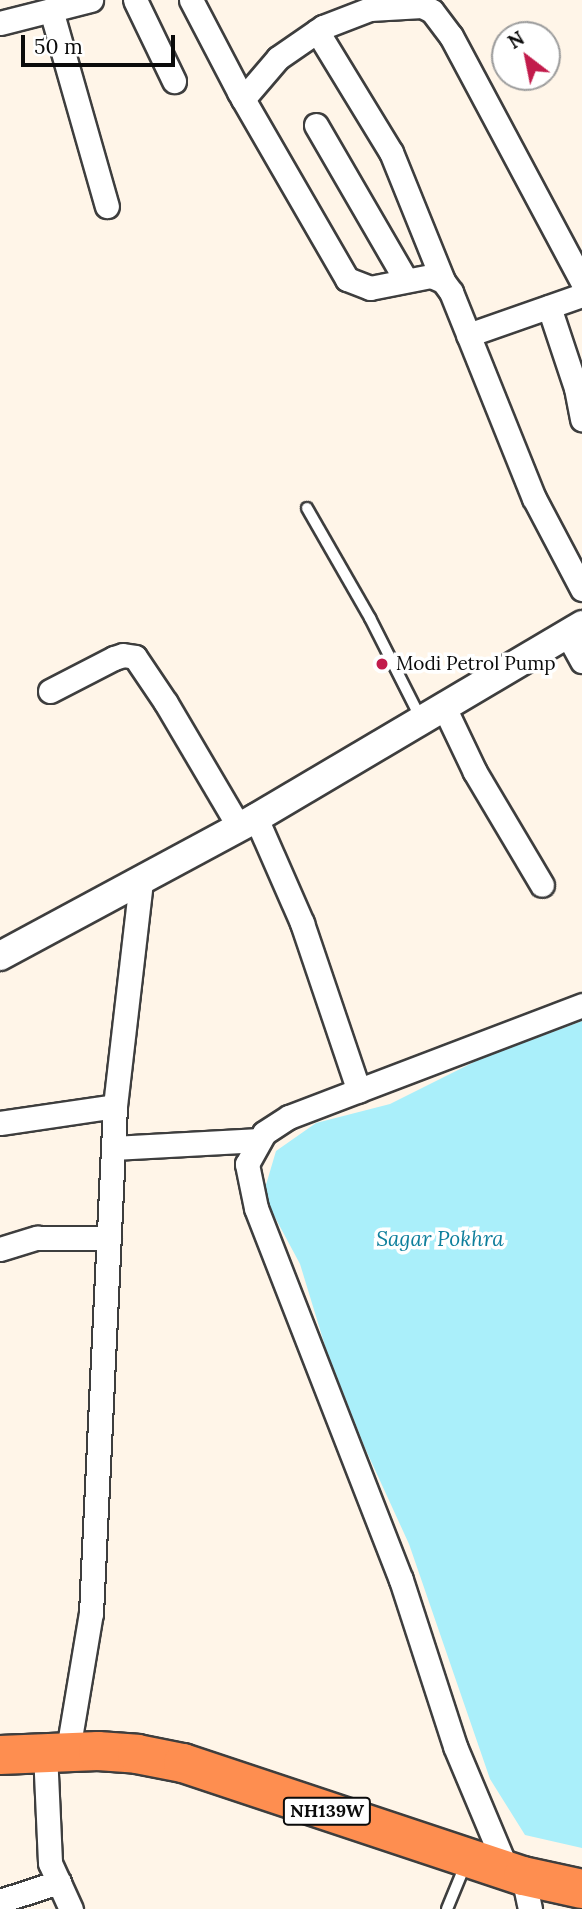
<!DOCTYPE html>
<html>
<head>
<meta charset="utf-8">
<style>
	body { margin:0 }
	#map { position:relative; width:582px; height:1909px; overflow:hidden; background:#fff5e8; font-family:Lora,serif }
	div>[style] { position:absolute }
	.water>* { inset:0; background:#aaeffa }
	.roads { filter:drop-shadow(2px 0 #3e3e3e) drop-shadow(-2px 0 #3e3e3e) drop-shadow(0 2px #3e3e3e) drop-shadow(0 -2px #3e3e3e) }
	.service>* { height:10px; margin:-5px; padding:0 5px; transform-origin:5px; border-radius:5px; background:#fff }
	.minor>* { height:23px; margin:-11.5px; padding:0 11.5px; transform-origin:11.5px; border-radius:11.5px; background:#fff }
	.tertiary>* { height:28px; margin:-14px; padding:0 14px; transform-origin:14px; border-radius:14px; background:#fff }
	.trunk>* { height:38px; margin:-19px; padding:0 19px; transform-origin:19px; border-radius:19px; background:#fe8e50 }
	.dots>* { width:19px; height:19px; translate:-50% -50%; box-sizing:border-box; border:4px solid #fff; border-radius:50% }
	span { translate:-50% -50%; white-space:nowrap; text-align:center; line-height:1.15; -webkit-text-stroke:7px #fff; paint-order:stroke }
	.shield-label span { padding:2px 5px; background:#fff; border:2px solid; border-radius:5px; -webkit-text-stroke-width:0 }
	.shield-label { font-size:18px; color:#0b0b0b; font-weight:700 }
	.poi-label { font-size:19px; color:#0b0b0b }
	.left { translate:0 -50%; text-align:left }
	.water-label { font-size:21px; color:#0e7f9c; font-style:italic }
	.north { position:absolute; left:491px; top:21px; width:70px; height:70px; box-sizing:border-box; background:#fff; border:2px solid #9d9d9d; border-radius:50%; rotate:328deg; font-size:19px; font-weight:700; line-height:28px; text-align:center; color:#0b0b0b }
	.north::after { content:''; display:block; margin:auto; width:24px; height:32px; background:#c21b4b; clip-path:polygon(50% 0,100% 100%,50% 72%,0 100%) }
	.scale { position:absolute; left:21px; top:35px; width:154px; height:32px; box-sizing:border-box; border:4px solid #0b0b0b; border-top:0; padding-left:9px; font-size:21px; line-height:24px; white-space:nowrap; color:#0b0b0b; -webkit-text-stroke:5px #fff; paint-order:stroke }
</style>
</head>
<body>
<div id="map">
	<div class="water">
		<div style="clip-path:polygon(582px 1021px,582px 1848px,525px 1835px,490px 1779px,409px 1544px,365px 1448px,326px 1349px,300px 1264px,263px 1195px,276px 1151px,316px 1123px,390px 1104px,482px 1058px)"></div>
	</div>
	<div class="roads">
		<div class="service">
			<div style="left:307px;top:508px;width:127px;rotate:60.2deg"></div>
			<div style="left:370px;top:618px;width:111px;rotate:63.2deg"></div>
			<div style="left:447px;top:1909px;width:50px;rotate:-67.6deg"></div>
		</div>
		<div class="minor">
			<div style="left:135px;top:0;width:90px;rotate:64.3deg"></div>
			<div style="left:191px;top:0;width:104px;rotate:62.4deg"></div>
			<div style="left:239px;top:92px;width:216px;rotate:60deg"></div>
			<div style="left:347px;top:279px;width:25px;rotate:21deg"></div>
			<div style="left:370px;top:288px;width:62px;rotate:-11.1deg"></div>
			<div style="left:431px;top:276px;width:13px;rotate:23deg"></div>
			<div style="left:443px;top:281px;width:14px;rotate:54deg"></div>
			<div style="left:451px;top:292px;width:222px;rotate:68.1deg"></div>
			<div style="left:534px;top:498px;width:103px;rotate:62.2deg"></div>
			<div style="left:51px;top:10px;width:204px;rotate:74.1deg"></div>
			<div style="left:0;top:23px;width:94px;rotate:-14.2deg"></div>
			<div style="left:317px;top:31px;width:142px;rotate:58.6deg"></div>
			<div style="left:391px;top:152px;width:139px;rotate:68deg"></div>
			<div style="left:243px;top:99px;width:54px;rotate:-49.5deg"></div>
			<div style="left:278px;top:58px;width:55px;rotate:-34.6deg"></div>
			<div style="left:323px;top:27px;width:50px;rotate:-21deg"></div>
			<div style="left:370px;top:9px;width:52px;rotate:-3.3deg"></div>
			<div style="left:422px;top:6px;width:11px;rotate:27deg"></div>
			<div style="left:432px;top:11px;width:31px;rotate:53deg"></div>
			<div style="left:451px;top:36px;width:278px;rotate:61.9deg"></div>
			<div style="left:316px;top:125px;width:179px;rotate:59.9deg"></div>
			<div style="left:549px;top:307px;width:85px;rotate:71.6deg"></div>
			<div style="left:576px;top:388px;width:32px;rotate:79deg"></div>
			<div style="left:468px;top:335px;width:121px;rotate:-19.3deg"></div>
			<div style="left:567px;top:634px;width:31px;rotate:61deg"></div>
			<div style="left:50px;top:691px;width:72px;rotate:-27.3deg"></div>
			<div style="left:114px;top:658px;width:9px;rotate:-18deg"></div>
			<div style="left:123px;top:655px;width:12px;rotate:9deg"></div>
			<div style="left:135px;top:657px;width:55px;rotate:56deg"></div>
			<div style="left:166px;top:703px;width:144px;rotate:59.5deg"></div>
			<div style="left:444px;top:707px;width:72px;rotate:64.5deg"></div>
			<div style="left:475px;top:772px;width:131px;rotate:59.3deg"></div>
			<div style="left:256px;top:818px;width:115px;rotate:66.3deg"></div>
			<div style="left:302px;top:923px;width:177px;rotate:71.3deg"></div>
			<div style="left:0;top:1123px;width:116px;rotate:-8.4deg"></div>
			<div style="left:113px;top:1148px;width:147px;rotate:-3.1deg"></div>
			<div style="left:0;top:1249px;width:39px;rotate:-17deg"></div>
			<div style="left:37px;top:1238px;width:72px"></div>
			<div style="left:68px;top:1750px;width:139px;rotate:-80.5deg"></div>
			<div style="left:91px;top:1613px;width:508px;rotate:-87.29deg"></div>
			<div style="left:115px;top:1106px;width:227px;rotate:-83.4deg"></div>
			<div style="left:45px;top:1752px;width:111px;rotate:87.4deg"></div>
			<div style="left:50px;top:1863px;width:51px;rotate:65.5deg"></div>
			<div style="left:507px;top:1870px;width:134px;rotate:-112.8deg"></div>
			<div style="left:455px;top:1746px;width:175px;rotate:-108deg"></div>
			<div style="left:401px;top:1580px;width:399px;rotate:-111.3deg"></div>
			<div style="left:256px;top:1208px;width:45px;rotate:-101.6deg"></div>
			<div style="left:247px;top:1164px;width:35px;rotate:-61deg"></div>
			<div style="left:264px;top:1133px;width:30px;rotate:-33deg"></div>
			<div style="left:289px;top:1117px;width:314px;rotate:-20.9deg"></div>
			<div style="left:523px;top:1876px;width:34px;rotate:78deg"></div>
			<div style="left:0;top:1901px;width:62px;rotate:-17.9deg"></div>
		</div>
		<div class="tertiary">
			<div style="left:0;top:956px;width:291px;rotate:-28.3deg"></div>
			<div style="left:256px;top:818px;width:379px;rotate:-30.6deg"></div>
		</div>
		<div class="trunk">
			<div style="left:0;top:1755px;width:98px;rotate:-2.3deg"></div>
			<div style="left:98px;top:1751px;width:39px;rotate:4deg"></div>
			<div style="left:137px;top:1754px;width:47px;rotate:11.1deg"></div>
			<div style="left:183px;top:1763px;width:358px;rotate:18.4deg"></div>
			<div style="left:523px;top:1876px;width:60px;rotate:12.4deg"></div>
		</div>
	</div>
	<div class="dots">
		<div style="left:382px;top:664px;background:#c21b4b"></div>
	</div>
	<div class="shield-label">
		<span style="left:327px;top:1811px">NH139W</span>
	</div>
	<div class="poi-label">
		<span class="left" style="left:396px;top:664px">Modi Petrol Pump</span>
	</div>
	<div class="water-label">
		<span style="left:440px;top:1239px">Sagar Pokhra</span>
	</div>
	<div class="north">N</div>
	<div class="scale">50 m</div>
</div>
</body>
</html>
